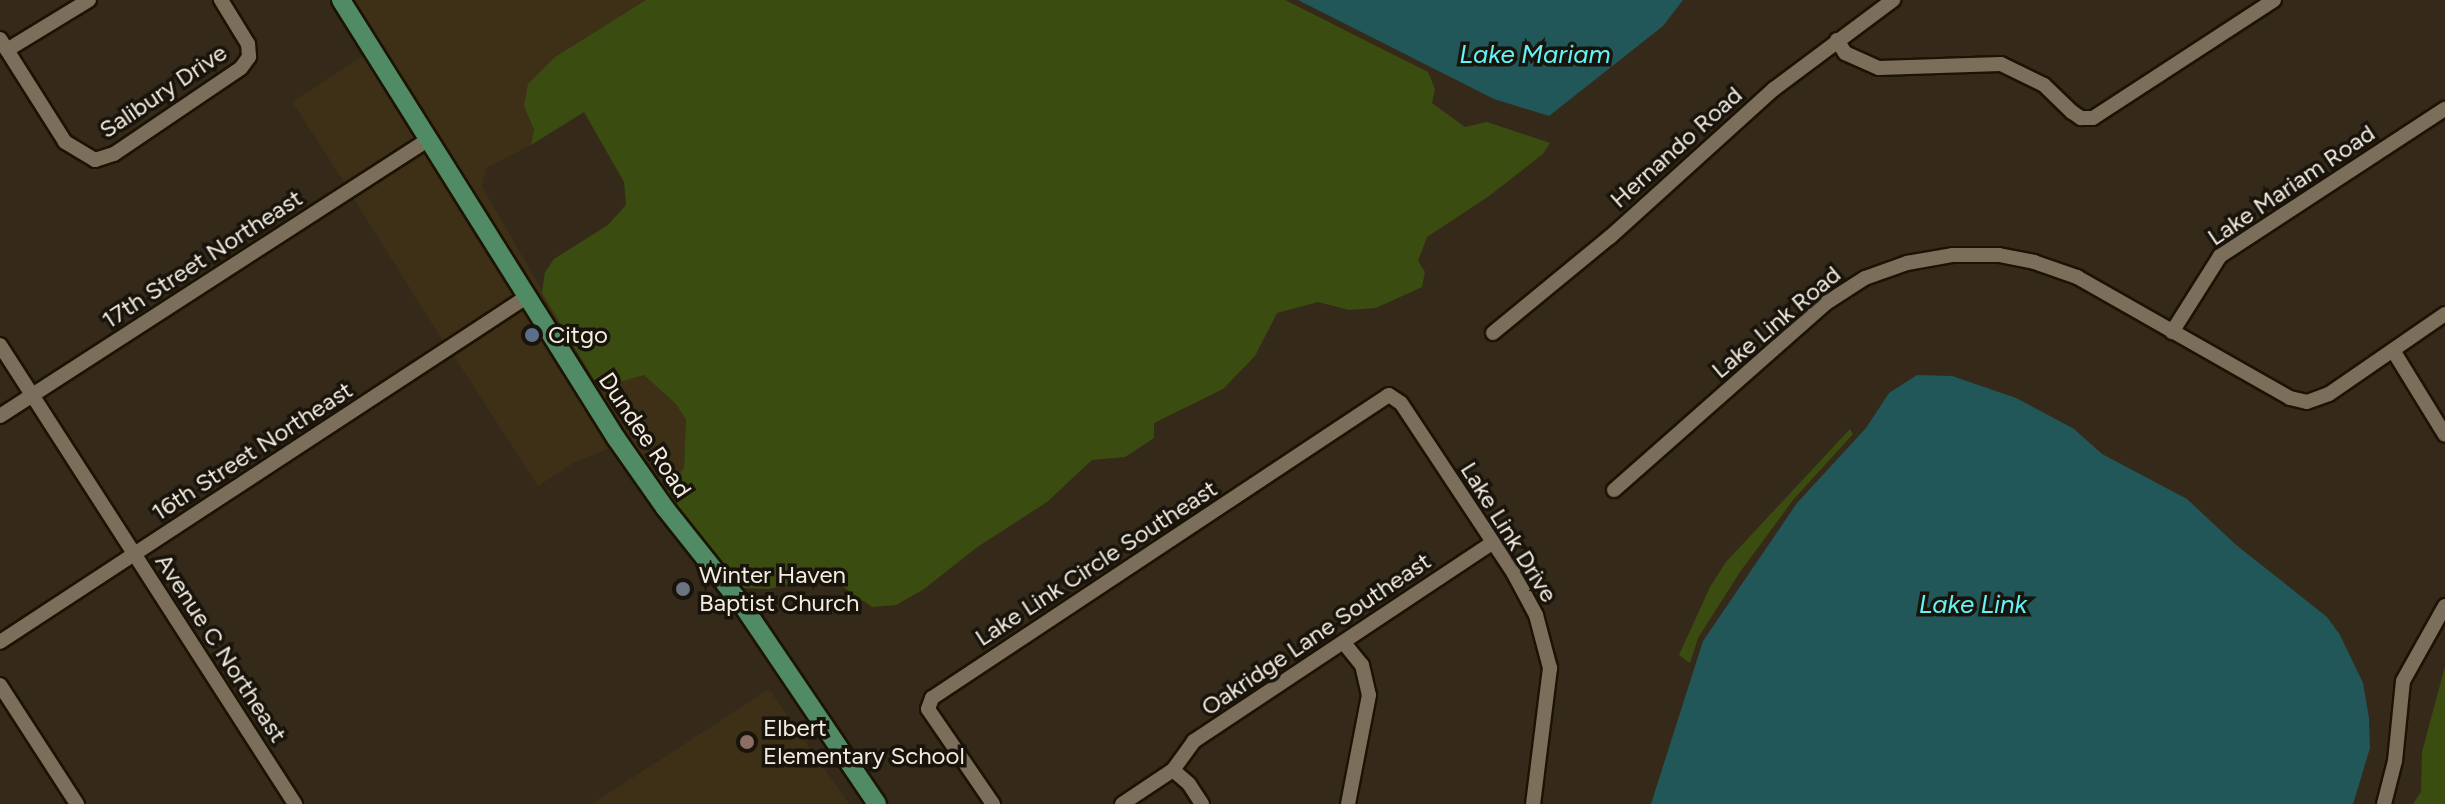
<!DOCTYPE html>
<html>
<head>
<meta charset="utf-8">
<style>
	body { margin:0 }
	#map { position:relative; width:2445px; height:804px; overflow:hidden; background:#352a19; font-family:Figtree,sans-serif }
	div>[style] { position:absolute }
	.built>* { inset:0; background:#3d3017; transform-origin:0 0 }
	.green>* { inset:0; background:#3b4c11 }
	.water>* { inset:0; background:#215758 }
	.roads { filter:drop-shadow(2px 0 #1c1303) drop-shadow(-2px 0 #1c1303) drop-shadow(0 2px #1c1303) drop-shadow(0 -2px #1c1303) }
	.minor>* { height:14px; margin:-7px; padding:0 7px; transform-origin:7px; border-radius:7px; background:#7b6f5b }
	.major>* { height:18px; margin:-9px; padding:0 9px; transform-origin:9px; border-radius:9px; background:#518b66 }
	.dots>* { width:22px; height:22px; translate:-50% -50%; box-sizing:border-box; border:4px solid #18140c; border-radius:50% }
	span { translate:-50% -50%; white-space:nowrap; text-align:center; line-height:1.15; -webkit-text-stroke:7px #18140c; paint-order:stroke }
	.street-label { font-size:24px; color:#f3ece1 }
	.poi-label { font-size:24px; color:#f3ece1 }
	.left { translate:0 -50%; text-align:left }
	.water-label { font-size:26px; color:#63f4f8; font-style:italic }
</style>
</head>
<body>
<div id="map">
	<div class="built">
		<div style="clip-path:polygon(349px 0,646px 0,555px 57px,524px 105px,534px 131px,531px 145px,486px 168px,482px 187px,599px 388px,644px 375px,676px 404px,686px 420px,684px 468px,669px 491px,664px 494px,621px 434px)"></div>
		<div style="left:366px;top:54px;width:98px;height:88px;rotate:57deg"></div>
		<div style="left:426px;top:148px;width:173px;height:88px;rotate:58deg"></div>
		<div style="clip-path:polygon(525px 305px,613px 447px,573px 463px,538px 486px,452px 353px)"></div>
		<div style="clip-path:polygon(769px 689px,849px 804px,592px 804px)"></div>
	</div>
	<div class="green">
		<div style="clip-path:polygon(646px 0,1285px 0,1428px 72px,1435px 89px,1432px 103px,1465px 127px,1487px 122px,1550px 143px,1543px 154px,1489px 196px,1427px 237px,1418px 261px,1425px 272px,1422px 287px,1376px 308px,1349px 310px,1318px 302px,1277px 313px,1255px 356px,1223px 389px,1154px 423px,1154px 438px,1125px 457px,1092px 460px,1047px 502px,976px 548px,924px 589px,896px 605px,872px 607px,842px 586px,812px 578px,769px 589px,738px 588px,664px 494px,684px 468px,686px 420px,676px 404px,644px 375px,599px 388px,542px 293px,545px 272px,554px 259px,608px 225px,626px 205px,624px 182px,584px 112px,531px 145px,534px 130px,524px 106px,528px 84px,555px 57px)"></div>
		<div style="clip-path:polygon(1850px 429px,1853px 434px,1793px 500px,1740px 572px,1698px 638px,1690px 663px,1679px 655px,1710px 587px,1726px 562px)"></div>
		<div style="clip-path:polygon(2445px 666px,2445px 804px,2413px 804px,2421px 792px,2422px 752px)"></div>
	</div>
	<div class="water">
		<div style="clip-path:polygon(1298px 0,1683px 0,1663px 26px,1549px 116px,1494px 99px)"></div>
		<div style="clip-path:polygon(1917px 375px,1952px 376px,2016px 398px,2074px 429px,2102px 454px,2187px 499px,2235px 544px,2327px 617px,2340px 635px,2363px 683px,2369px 718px,2370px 748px,2353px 804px,1651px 804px,1703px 641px,1797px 503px,1866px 428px,1889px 393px)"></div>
	</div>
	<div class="roads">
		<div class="minor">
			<div style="left:0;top:39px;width:122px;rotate:57.7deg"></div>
			<div style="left:65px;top:142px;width:35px;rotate:31deg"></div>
			<div style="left:95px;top:160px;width:20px;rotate:-18deg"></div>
			<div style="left:114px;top:154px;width:153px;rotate:-34.1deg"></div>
			<div style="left:241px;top:68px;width:14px;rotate:-54deg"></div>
			<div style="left:249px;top:57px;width:13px;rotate:-94deg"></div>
			<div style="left:248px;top:44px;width:52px;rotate:-121.5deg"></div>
			<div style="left:1837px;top:40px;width:15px;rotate:58deg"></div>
			<div style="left:1845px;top:53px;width:37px;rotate:24deg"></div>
			<div style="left:1879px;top:68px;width:122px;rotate:-1.9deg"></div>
			<div style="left:2001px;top:64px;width:48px;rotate:26deg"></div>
			<div style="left:2044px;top:85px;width:39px;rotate:44deg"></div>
			<div style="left:2072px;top:112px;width:11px;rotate:34deg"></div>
			<div style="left:2081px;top:118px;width:12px"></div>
			<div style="left:2093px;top:118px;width:216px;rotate:-33.1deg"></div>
			<div style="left:7px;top:50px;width:96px;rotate:-31.4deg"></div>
			<div style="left:2172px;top:332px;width:90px;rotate:-57.7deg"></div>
			<div style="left:2220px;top:256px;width:269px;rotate:-33.2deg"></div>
			<div style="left:1493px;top:333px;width:151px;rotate:-39.4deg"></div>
			<div style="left:1610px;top:237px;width:221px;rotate:-42.1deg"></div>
			<div style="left:1774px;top:89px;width:149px;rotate:-36.8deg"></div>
			<div style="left:0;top:345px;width:546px;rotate:57.27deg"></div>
			<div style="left:2394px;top:352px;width:97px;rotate:58.4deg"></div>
			<div style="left:0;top:416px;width:511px;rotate:-32.85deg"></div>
			<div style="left:1614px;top:490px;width:283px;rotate:-41.4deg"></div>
			<div style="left:1826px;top:303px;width:46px;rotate:-32.7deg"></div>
			<div style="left:1865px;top:278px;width:45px;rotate:-19.7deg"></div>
			<div style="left:1907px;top:263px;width:47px;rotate:-9.9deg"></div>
			<div style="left:1953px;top:255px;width:46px"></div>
			<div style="left:1999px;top:255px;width:36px;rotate:11deg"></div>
			<div style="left:2034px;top:262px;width:46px;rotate:19.2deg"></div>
			<div style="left:2077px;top:277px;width:245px;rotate:29.6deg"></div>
			<div style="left:2290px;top:398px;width:17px;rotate:13deg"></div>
			<div style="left:2307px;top:402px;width:23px;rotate:-20deg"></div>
			<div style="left:2329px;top:394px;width:141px;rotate:-34.6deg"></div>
			<div style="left:0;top:642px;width:631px;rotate:-33.24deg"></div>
			<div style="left:1344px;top:643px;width:28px;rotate:51deg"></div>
			<div style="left:1362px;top:665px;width:31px;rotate:77deg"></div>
			<div style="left:1369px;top:695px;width:111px;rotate:100.9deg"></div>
			<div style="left:0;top:685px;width:142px;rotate:57.1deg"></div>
			<div style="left:1173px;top:770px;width:21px;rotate:41deg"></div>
			<div style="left:1189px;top:784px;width:24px;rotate:57deg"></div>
			<div style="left:993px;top:804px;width:115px;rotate:-124.4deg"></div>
			<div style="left:928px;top:709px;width:12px;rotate:-70deg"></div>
			<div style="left:932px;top:698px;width:548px;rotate:-33.55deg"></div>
			<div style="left:1389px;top:395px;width:14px;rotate:34deg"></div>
			<div style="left:1401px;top:403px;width:205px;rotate:56.5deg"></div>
			<div style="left:1514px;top:574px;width:47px;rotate:61.8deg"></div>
			<div style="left:1536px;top:615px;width:55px;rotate:75.2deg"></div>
			<div style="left:1550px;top:668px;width:137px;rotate:97.1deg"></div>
			<div style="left:1122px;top:804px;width:61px;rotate:-33.7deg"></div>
			<div style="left:1173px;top:770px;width:36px;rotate:-54deg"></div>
			<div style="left:1194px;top:741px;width:358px;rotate:-33.6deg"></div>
			<div style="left:2384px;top:804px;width:44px;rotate:-75.7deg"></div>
			<div style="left:2395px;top:761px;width:80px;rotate:-84.3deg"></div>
			<div style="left:2403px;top:681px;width:86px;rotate:-60.8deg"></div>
		</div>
		<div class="major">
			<div style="left:341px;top:0;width:517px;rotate:57.88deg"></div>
			<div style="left:616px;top:438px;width:85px;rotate:55deg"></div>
			<div style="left:665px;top:508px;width:125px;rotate:51.5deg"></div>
			<div style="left:743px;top:606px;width:239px;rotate:55.9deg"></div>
		</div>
	</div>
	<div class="dots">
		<div style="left:532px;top:335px;background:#5c6f8a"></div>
		<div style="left:683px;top:589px;background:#6b7280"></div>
		<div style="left:747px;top:742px;background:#8d6e63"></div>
	</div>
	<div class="street-label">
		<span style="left:163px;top:91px;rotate:-34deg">Salibury Drive</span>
		<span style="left:1676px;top:147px;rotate:-42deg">Hernando Road</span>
		<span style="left:2291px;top:185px;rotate:-34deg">Lake Mariam Road</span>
		<span style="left:202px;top:259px;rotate:-33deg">17th Street Northeast</span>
		<span style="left:1776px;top:322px;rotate:-40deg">Lake Link Road</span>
		<span style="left:645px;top:435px;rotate:56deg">Dundee Road</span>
		<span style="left:252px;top:451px;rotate:-33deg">16th Street Northeast</span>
		<span style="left:1509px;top:532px;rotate:58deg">Lake Link Drive</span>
		<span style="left:1096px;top:563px;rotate:-33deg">Lake Link Circle Southeast</span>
		<span style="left:1316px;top:634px;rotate:-34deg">Oakridge Lane Southeast</span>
		<span style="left:221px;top:648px;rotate:57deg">Avenue C Northeast</span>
	</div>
	<div class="poi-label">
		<span class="left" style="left:548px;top:335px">Citgo</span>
		<span class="left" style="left:699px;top:589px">Winter Haven<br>Baptist Church</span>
		<span class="left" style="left:763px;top:742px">Elbert<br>Elementary School</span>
	</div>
	<div class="water-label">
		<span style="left:1535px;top:55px">Lake Mariam</span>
		<span style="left:1973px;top:605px">Lake Link</span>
	</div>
</div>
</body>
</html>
